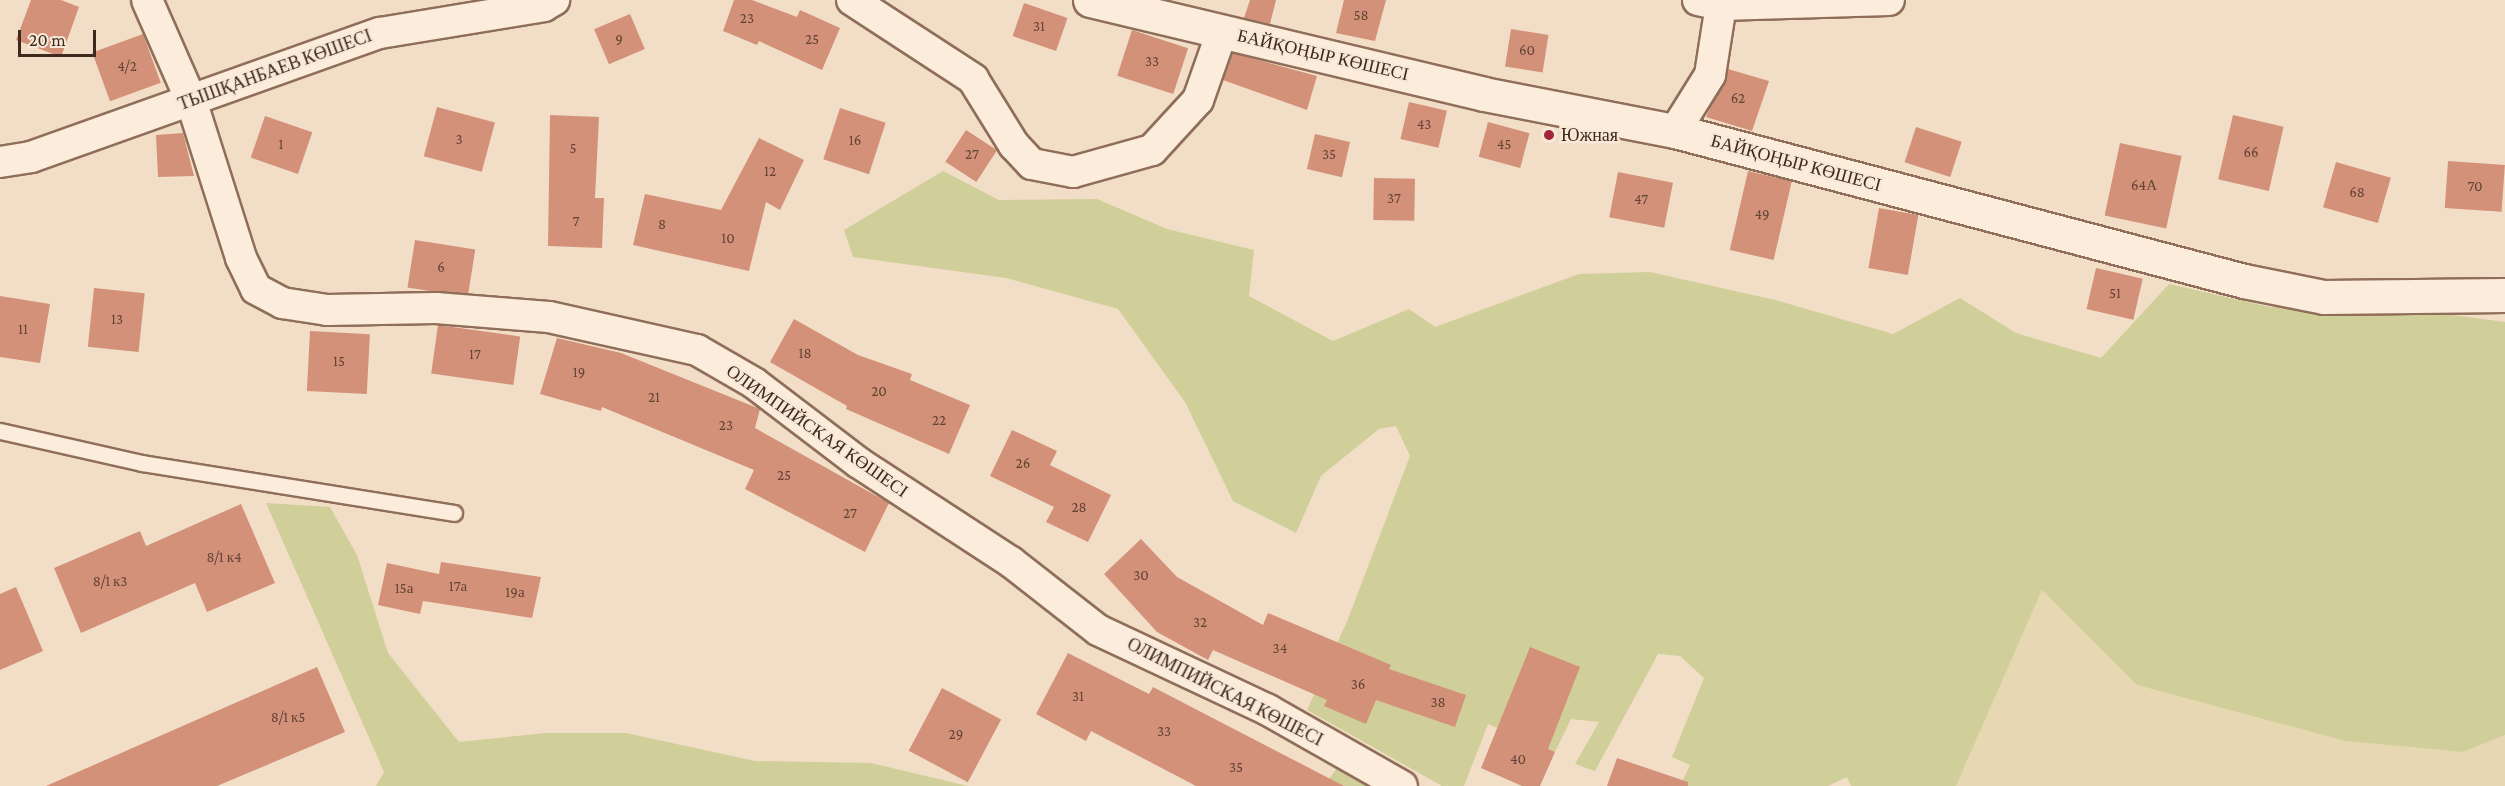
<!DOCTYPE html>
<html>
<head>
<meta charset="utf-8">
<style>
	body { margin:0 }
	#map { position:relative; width:2505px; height:786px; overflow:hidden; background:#f2dec6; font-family:"Crimson Pro",serif }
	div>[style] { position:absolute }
	.farmland>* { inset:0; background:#e8d7b3 }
	.green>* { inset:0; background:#d1cf99 }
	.building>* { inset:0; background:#d39179; transform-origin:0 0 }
	.roads { filter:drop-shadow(2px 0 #8f6e5a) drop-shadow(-2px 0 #8f6e5a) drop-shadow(0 2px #8f6e5a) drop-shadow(0 -2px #8f6e5a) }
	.service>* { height:15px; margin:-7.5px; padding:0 7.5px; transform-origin:7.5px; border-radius:7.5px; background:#fbecdb }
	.minor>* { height:30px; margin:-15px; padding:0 15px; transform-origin:15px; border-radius:15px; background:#fbecdb }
	.tertiary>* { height:33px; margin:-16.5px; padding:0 16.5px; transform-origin:16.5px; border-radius:16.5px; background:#fbecdb }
	.dots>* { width:16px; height:16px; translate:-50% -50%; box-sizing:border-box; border:3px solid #f8e9d7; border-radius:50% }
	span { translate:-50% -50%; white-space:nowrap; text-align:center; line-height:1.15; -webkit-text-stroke:4.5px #f8e9d7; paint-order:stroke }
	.number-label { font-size:15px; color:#634336 }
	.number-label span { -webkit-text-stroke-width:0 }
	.street-label { font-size:18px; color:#3e291f }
	.poi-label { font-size:18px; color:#3e291f }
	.left { translate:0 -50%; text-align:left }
	.scale { position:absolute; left:18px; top:30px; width:78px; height:27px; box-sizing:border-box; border:3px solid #3e291f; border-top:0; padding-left:8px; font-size:18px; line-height:21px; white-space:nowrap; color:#3e291f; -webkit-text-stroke:4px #f8e9d7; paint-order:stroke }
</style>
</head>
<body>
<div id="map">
	<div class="farmland">
		<div style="clip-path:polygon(2042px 590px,2137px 685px,2345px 741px,2463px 752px,2505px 735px,2505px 786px,1956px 786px)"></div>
	</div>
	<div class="green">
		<div style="clip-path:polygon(943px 171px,999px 200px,1097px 199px,1167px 229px,1254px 250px,1249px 296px,1333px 341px,1409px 309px,1435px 327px,1579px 274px,1650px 272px,1775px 300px,1893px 334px,1960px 298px,2016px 333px,2101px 358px,2169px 284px,2270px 307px,2371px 304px,2505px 322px,2505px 735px,2463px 752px,2345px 741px,2137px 685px,2042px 590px,1956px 786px,1851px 786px,1847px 777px,1828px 786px,1680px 786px,1690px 765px,1672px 757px,1704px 678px,1680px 656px,1658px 654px,1595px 771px,1575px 764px,1599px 722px,1571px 719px,1555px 752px,1488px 724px,1464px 786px,1442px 786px,1307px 710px,1348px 619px,1410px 456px,1396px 426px,1379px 429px,1321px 476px,1296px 533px,1233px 501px,1185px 402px,1118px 309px,1006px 278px,853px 257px,844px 230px)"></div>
		<div style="clip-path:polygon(266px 503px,330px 507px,357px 555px,388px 653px,459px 742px,545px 733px,626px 733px,755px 761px,871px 763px,968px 786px,376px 786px,384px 772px)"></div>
		<div style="clip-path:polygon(1342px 761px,1386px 786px,1324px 786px)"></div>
	</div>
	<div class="building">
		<div style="clip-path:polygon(31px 0,61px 0,79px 7px,61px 57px,16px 40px)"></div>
		<div style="clip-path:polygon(734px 0,752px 0,797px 17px,800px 10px,840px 28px,822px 70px,759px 41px,757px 45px,723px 31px)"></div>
		<div style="clip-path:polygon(1250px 0,1276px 0,1270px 24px,1244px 18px)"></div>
		<div style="clip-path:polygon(1344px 0,1386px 0,1375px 41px,1336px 33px)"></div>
		<div style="left:1024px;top:3px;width:46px;height:35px;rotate:19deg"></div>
		<div style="left:630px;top:14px;width:38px;height:39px;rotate:67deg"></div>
		<div style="left:1511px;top:29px;width:38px;height:38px;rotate:9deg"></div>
		<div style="left:1132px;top:30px;width:59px;height:48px;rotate:18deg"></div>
		<div style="left:143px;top:34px;width:52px;height:54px;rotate:70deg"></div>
		<div style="clip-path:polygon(1233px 53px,1317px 76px,1307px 110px,1223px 80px)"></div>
		<div style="clip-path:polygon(1728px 69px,1769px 81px,1752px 131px,1706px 117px)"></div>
		<div style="left:1409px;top:102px;width:39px;height:38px;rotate:13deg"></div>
		<div style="left:437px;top:107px;width:60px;height:51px;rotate:15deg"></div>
		<div style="left:840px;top:108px;width:48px;height:54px;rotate:18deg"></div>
		<div style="clip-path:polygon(550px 115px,599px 117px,595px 198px,604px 198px,602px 248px,548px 246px)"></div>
		<div style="left:2233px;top:115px;width:52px;height:66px;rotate:13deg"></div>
		<div style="left:265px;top:116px;width:50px;height:44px;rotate:19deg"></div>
		<div style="left:1488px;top:122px;width:43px;height:36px;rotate:15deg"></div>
		<div style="left:1916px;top:127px;width:48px;height:37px;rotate:18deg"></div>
		<div style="left:966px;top:130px;width:37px;height:38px;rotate:33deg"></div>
		<div style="clip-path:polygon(183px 133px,194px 176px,158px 177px,156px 135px)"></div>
		<div style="left:1315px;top:134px;width:36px;height:36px;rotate:13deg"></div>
		<div style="clip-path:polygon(759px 138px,804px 160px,780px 210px,766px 202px,749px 271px,633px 245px,645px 194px,721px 210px)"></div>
		<div style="left:2120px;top:143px;width:63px;height:74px;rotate:12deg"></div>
		<div style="left:2448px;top:161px;width:57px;height:47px;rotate:4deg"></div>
		<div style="left:2336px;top:162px;width:57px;height:47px;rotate:16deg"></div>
		<div style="left:1748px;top:171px;width:45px;height:81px;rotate:13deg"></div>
		<div style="left:1618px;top:172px;width:56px;height:46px;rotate:11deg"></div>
		<div style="left:1374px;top:178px;width:41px;height:42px;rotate:1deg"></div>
		<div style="left:1879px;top:208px;width:40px;height:61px;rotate:10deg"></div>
		<div style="left:415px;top:240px;width:61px;height:48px;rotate:9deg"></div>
		<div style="left:2096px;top:268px;width:48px;height:42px;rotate:13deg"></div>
		<div style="left:94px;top:288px;width:51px;height:59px;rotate:6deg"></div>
		<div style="clip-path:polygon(0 296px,50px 304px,40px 363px,0 357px)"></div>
		<div style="clip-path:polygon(794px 319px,858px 355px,912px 374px,910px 380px,970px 405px,949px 454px,846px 409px,847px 406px,770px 362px)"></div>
		<div style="left:438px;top:325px;width:83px;height:49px;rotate:8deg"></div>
		<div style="left:310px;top:331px;width:60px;height:60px;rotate:3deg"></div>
		<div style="clip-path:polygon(557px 338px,621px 353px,760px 409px,755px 428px,889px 503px,865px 552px,745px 489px,754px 470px,602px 407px,601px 411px,540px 394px)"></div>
		<div style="clip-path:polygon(1012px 430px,1057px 451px,1050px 465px,1111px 495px,1088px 542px,1046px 522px,1054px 507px,990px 476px)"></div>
		<div style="clip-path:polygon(241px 504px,275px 583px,207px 612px,195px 583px,81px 633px,54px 568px,140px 531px,146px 546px)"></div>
		<div style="clip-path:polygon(1141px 539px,1177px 577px,1263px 625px,1268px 613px,1391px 665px,1389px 669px,1466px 695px,1455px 727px,1376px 700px,1366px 724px,1324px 706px,1327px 700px,1213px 650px,1208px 660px,1157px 632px,1104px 574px)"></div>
		<div style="clip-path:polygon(441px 562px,541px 577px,532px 618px,423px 601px,420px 614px,378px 605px,387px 563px,439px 574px)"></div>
		<div style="clip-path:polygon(16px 587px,43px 651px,0 670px,0 594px)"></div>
		<div style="clip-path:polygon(1530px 647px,1580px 667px,1548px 749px,1555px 752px,1540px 786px,1522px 786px,1481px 768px)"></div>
		<div style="clip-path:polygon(1068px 653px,1149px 694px,1153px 687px,1344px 786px,1196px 786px,1091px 731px,1086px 741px,1036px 714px)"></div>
		<div style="clip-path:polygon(317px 667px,345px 732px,217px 786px,46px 786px)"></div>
		<div style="left:942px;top:688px;width:67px;height:71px;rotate:28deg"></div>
		<div style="clip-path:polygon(1617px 758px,1688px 782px,1688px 786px,1607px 786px)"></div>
	</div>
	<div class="roads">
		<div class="service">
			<div style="left:0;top:431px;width:146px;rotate:12.7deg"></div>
			<div style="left:142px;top:463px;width:316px;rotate:9.1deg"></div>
		</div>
		<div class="minor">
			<div style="left:147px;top:0;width:109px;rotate:66.3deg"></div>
			<div style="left:191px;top:100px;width:166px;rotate:72.4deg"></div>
			<div style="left:241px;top:258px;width:34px;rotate:64deg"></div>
			<div style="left:256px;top:289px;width:30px;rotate:28deg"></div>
			<div style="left:282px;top:303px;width:46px;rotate:8.8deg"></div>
			<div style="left:327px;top:310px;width:109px;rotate:-1.1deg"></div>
			<div style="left:436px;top:308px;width:113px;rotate:4.6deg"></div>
			<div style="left:549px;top:317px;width:152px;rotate:12.6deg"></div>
			<div style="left:697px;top:350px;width:66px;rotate:30.1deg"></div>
			<div style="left:754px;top:383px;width:132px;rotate:37.3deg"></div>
			<div style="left:859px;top:463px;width:181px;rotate:33.1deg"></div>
			<div style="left:1011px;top:562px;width:110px;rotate:38deg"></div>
			<div style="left:1098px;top:630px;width:188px;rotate:25.2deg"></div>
			<div style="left:1268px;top:710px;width:154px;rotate:29.6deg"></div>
			<div style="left:852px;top:0;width:145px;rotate:33.1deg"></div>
			<div style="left:973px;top:79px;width:78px;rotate:58.2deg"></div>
			<div style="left:1014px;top:145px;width:26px;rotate:47deg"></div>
			<div style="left:1032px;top:164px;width:42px;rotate:11deg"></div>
			<div style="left:1073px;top:172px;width:82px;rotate:-15.6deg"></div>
			<div style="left:1152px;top:150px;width:68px;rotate:-47.4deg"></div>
			<div style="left:1198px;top:100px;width:72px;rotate:-70.6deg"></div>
			<div style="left:1698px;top:0;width:24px;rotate:12deg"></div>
			<div style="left:1721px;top:5px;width:168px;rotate:-1.7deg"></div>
			<div style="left:1675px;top:131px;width:66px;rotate:-58deg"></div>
			<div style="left:1710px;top:75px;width:71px;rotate:-81.1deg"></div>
			<div style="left:0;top:162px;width:31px;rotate:-9deg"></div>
			<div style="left:31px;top:157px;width:370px;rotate:-19.6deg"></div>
			<div style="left:380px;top:33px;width:166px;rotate:-9.3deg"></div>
			<div style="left:544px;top:6px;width:12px;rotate:-31deg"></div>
		</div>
		<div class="tertiary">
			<div style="left:1090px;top:0;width:405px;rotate:13.4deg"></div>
			<div style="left:1484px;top:94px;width:195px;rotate:11deg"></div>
			<div style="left:1675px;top:131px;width:588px;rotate:14.77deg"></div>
			<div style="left:2244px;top:281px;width:82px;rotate:11.3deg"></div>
			<div style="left:2324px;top:297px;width:181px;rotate:-0.6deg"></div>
		</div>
	</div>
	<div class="dots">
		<div style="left:1549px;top:135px;background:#a32539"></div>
	</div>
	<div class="number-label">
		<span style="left:1361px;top:16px">58</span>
		<span style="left:747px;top:19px">23</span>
		<span style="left:1039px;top:27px">31</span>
		<span style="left:619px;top:40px">9</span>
		<span style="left:812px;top:40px">25</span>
		<span style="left:1527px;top:51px">60</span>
		<span style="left:1152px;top:62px">33</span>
		<span style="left:127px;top:67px">4/2</span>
		<span style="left:1738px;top:99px">62</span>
		<span style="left:1424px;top:125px">43</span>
		<span style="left:459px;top:140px">3</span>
		<span style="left:855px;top:141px">16</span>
		<span style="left:281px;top:145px">1</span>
		<span style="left:1504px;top:145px">45</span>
		<span style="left:573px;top:149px">5</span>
		<span style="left:2251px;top:153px">66</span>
		<span style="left:972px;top:155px">27</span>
		<span style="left:1329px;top:155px">35</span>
		<span style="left:770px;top:172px">12</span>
		<span style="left:2144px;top:186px">64А</span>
		<span style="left:2475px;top:187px">70</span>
		<span style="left:2357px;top:193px">68</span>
		<span style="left:1394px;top:199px">37</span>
		<span style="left:1641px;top:200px">47</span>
		<span style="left:1762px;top:215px">49</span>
		<span style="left:576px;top:222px">7</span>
		<span style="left:662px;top:225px">8</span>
		<span style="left:728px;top:239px">10</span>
		<span style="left:441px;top:268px">6</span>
		<span style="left:2115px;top:294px">51</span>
		<span style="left:117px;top:320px">13</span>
		<span style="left:23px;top:330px">11</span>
		<span style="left:805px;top:354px">18</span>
		<span style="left:475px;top:355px">17</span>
		<span style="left:339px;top:362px">15</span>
		<span style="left:579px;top:373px">19</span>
		<span style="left:879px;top:392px">20</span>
		<span style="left:654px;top:398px">21</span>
		<span style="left:939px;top:421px">22</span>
		<span style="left:726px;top:426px">23</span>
		<span style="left:1023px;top:464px">26</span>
		<span style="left:784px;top:476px">25</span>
		<span style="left:1079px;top:508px">28</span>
		<span style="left:850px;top:514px">27</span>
		<span style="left:224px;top:558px">8/1 к4</span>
		<span style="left:1141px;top:576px">30</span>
		<span style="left:110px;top:582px">8/1 к3</span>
		<span style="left:458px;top:587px">17а</span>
		<span style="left:404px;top:589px">15а</span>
		<span style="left:515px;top:593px">19а</span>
		<span style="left:1200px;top:623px">32</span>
		<span style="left:1280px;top:649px">34</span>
		<span style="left:1358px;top:685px">36</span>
		<span style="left:1078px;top:697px">31</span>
		<span style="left:1438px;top:703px">38</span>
		<span style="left:288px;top:718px">8/1 к5</span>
		<span style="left:1164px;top:732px">33</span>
		<span style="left:956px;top:735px">29</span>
		<span style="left:1518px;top:760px">40</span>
		<span style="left:1236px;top:768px">35</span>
	</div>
	<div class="street-label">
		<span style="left:1323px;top:55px;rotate:13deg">БАЙҚОҢЫР КӨШЕСІ</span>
		<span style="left:275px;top:70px;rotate:-20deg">ТЫШҚАНБАЕВ КӨШЕСІ</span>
		<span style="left:1796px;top:163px;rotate:15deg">БАЙҚОҢЫР КӨШЕСІ</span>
		<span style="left:817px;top:431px;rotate:35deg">ОЛИМПИЙСКАЯ КӨШЕСІ</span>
		<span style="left:1225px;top:692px;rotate:27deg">ОЛИМПИЙСКАЯ КӨШЕСІ</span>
	</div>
	<div class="poi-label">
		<span class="left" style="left:1561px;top:135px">Южная</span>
	</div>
	<div class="scale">20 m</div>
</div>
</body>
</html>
